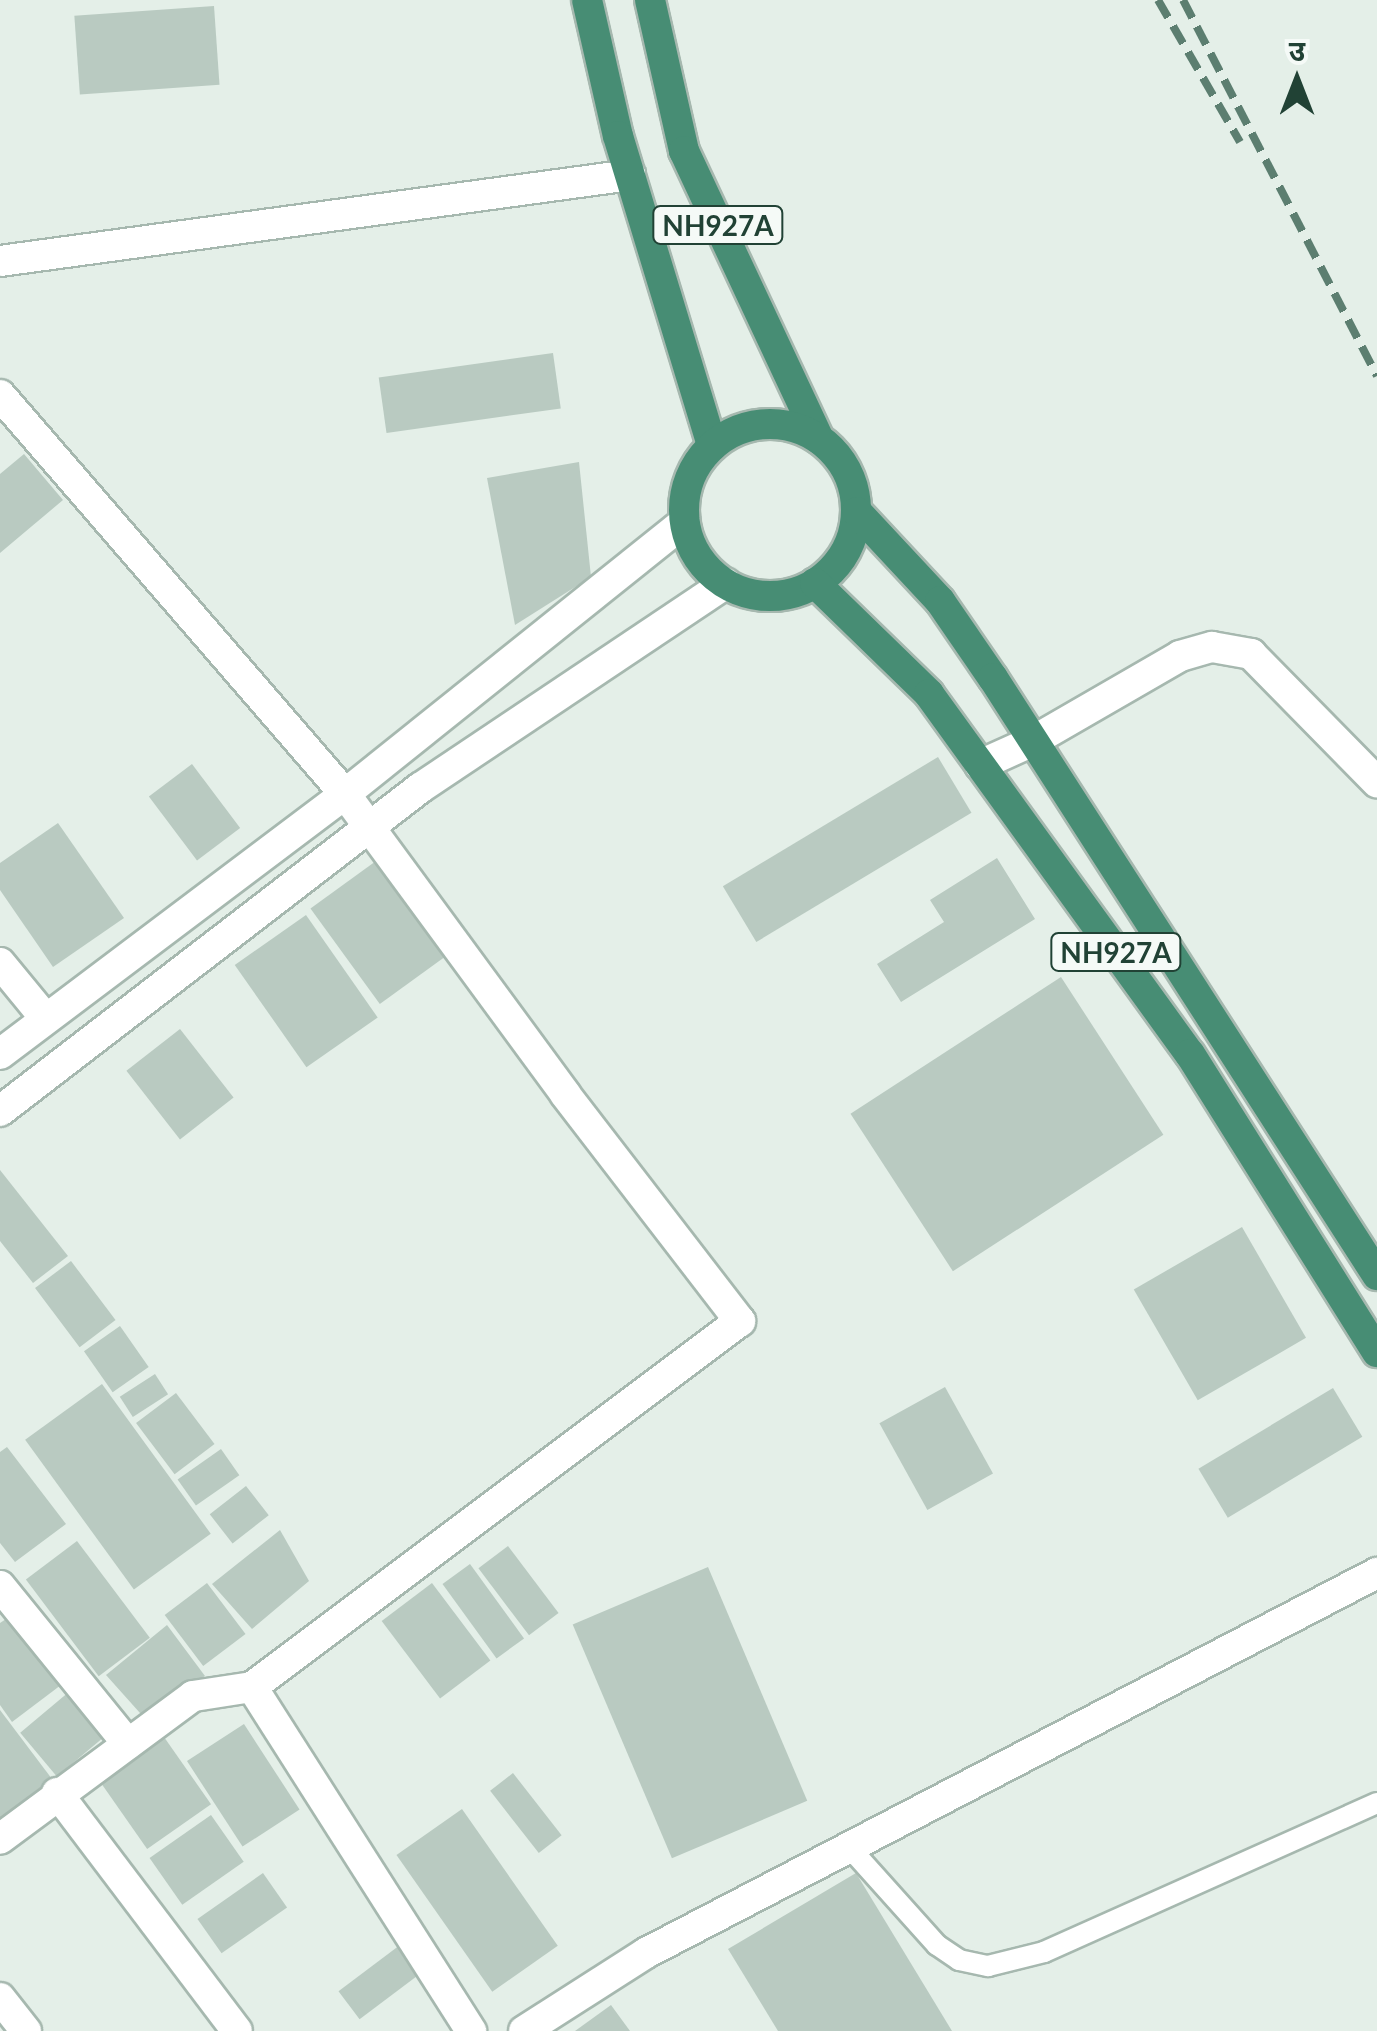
<!DOCTYPE html>
<html>
<head>
<meta charset="utf-8">
<style>
	body { margin:0 }
	#map { position:relative; width:1377px; height:2031px; overflow:hidden; background:#e4efe8; font-family:Lato,"Noto Sans Devanagari",sans-serif }
	div>[style] { position:absolute }
	.building>* { inset:0; background:#b9cac1; transform-origin:0 0 }
	.roads { filter:drop-shadow(2px 0 #a6b8af) drop-shadow(-2px 0 #a6b8af) drop-shadow(0 2px #a6b8af) drop-shadow(0 -2px #a6b8af) }
	.service>* { height:20px; margin:-10px; padding:0 10px; transform-origin:10px; border-radius:10px; background:#fff }
	.minor>* { height:30px; margin:-15px; padding:0 15px; transform-origin:15px; border-radius:15px; background:#fff }
	.tertiary>* { height:30px; margin:-15px; padding:0 15px; transform-origin:15px; border-radius:15px; background:#fff }
	.trunk>* { height:30px; margin:-15px; padding:0 15px; transform-origin:15px; border-radius:15px; background:#478d74 }
	.trunk>.ring { margin:-15px; padding:0; box-sizing:content-box; background:none; border:30px solid #478d74; border-radius:50% }
	.rail>* { height:8px; margin-top:-4px; transform-origin:0; background:repeating-linear-gradient(90deg,#5c7e70 0 20px,transparent 0 30px) }
	span { translate:-50% -50%; white-space:nowrap; text-align:center; line-height:1.15; -webkit-text-stroke:10px #f5faf7; paint-order:stroke }
	.shield-label span { padding:2px 8px; background:#f5faf7; border:2px solid; border-radius:8px; -webkit-text-stroke-width:0 }
	.shield-label { font-size:28px; color:#214235; font-weight:700 }
	.north { position:absolute; left:1247px; top:30px; width:100px; height:100px; -webkit-text-stroke:8px #f5faf7; paint-order:stroke; rotate:0deg; font-size:28px; font-weight:700; line-height:40px; text-align:center; color:#214235 }
	.north::after { content:''; display:block; margin:auto; width:35px; height:45px; background:#214235; clip-path:polygon(50% 0,100% 100%,50% 72%,0 100%) }
</style>
</head>
<body>
<div id="map">
	<div class="building">
		<div style="left:214px;top:6px;width:79px;height:140px;rotate:86deg"></div>
		<div style="left:553px;top:353px;width:56px;height:176px;rotate:82deg"></div>
		<div style="clip-path:polygon(24px 454px,63px 500px,0 553px,0 474px)"></div>
		<div style="clip-path:polygon(579px 462px,591px 577px,515px 625px,487px 478px)"></div>
		<div style="left:938px;top:757px;width:65px;height:251px;rotate:59deg"></div>
		<div style="left:192px;top:764px;width:80px;height:54px;rotate:53deg"></div>
		<div style="clip-path:polygon(58px 823px,124px 918px,53px 967px,0 890px,0 863px)"></div>
		<div style="clip-path:polygon(997px 858px,1035px 919px,901px 1002px,877px 964px,944px 922px,930px 900px)"></div>
		<div style="left:376px;top:861px;width:118px;height:81px;rotate:54deg"></div>
		<div style="left:306px;top:915px;width:125px;height:87px;rotate:55deg"></div>
		<div style="left:1061px;top:977px;width:188px;height:251px;rotate:57deg"></div>
		<div style="left:180px;top:1029px;width:87px;height:68px;rotate:52deg"></div>
		<div style="clip-path:polygon(0 1170px,68px 1256px,33px 1283px,0 1241px)"></div>
		<div style="left:1242px;top:1227px;width:128px;height:125px;rotate:60deg"></div>
		<div style="left:71px;top:1261px;width:74px;height:45px;rotate:53deg"></div>
		<div style="left:120px;top:1326px;width:50px;height:44px;rotate:55deg"></div>
		<div style="left:155px;top:1374px;width:24px;height:42px;rotate:57deg"></div>
		<div style="left:102px;top:1384px;width:185px;height:95px;rotate:54deg"></div>
		<div style="left:945px;top:1387px;width:99px;height:75px;rotate:61deg"></div>
		<div style="left:1333px;top:1388px;width:57px;height:157px;rotate:59deg"></div>
		<div style="left:176px;top:1393px;width:64px;height:50px;rotate:53deg"></div>
		<div style="clip-path:polygon(7px 1447px,66px 1524px,15px 1562px,0 1543px,0 1452px)"></div>
		<div style="left:221px;top:1449px;width:32px;height:53px;rotate:55deg"></div>
		<div style="left:246px;top:1486px;width:37px;height:46px;rotate:52deg"></div>
		<div style="clip-path:polygon(280px 1530px,309px 1581px,252px 1629px,212px 1584px)"></div>
		<div style="left:77px;top:1541px;width:121px;height:64px;rotate:53deg"></div>
		<div style="left:508px;top:1546px;width:84px;height:37px;rotate:53deg"></div>
		<div style="left:470px;top:1564px;width:92px;height:34px;rotate:54deg"></div>
		<div style="left:708px;top:1567px;width:254px;height:147px;rotate:67deg"></div>
		<div style="left:207px;top:1583px;width:64px;height:53px;rotate:53deg"></div>
		<div style="left:432px;top:1583px;width:97px;height:63px;rotate:53deg"></div>
		<div style="clip-path:polygon(9px 1617px,61px 1685px,12px 1722px,0 1705px,0 1623px)"></div>
		<div style="clip-path:polygon(167px 1625px,205px 1676px,150px 1715px,140px 1713px,106px 1675px)"></div>
		<div style="left:70px;top:1691px;width:57px;height:65px;rotate:50deg"></div>
		<div style="clip-path:polygon(0 1710px,52px 1779px,0 1818px)"></div>
		<div style="left:244px;top:1724px;width:102px;height:68px;rotate:57deg"></div>
		<div style="left:164px;top:1737px;width:82px;height:78px;rotate:55deg"></div>
		<div style="left:513px;top:1773px;width:79px;height:29px;rotate:52deg"></div>
		<div style="left:462px;top:1809px;width:167px;height:80px;rotate:55deg"></div>
		<div style="left:211px;top:1815px;width:57px;height:75px;rotate:55deg"></div>
		<div style="left:263px;top:1873px;width:42px;height:80px;rotate:55deg"></div>
		<div style="clip-path:polygon(856px 1873px,952px 2031px,778px 2031px,728px 1949px)"></div>
		<div style="left:400px;top:1945px;width:35px;height:77px;rotate:53deg"></div>
		<div style="clip-path:polygon(611px 2005px,630px 2031px,575px 2031px)"></div>
	</div>
	<div class="roads">
		<div class="service">
			<div style="left:849px;top:1847px;width:132px;rotate:48.1deg"></div>
			<div style="left:937px;top:1945px;width:27px;rotate:34deg"></div>
			<div style="left:959px;top:1960px;width:30px;rotate:12deg"></div>
			<div style="left:988px;top:1966px;width:58px;rotate:-14deg"></div>
			<div style="left:1044px;top:1952px;width:365px;rotate:-24.1deg"></div>
		</div>
		<div class="minor">
			<div style="left:0;top:261px;width:636px;rotate:-7.77deg"></div>
			<div style="left:0;top:395px;width:527px;rotate:49.15deg"></div>
			<div style="left:345px;top:794px;width:372px;rotate:53.7deg"></div>
			<div style="left:565px;top:1094px;width:287px;rotate:52.4deg"></div>
			<div style="left:740px;top:1321px;width:610px;rotate:143.13deg"></div>
			<div style="left:252px;top:1687px;width:60px;rotate:171.3deg"></div>
			<div style="left:193px;top:1696px;width:240px;rotate:143.5deg"></div>
			<div style="left:980px;top:765px;width:58px;rotate:-24.4deg"></div>
			<div style="left:1033px;top:741px;width:170px;rotate:-30deg"></div>
			<div style="left:1180px;top:656px;width:33px;rotate:-16deg"></div>
			<div style="left:1212px;top:647px;width:40px;rotate:10deg"></div>
			<div style="left:1251px;top:654px;width:180px;rotate:45.5deg"></div>
			<div style="left:0;top:963px;width:72px;rotate:50.6deg"></div>
			<div style="left:0;top:1586px;width:203px;rotate:51deg"></div>
			<div style="left:252px;top:1687px;width:408px;rotate:57.5deg"></div>
			<div style="left:57px;top:1793px;width:298px;rotate:52.9deg"></div>
			<div style="left:0;top:1998px;width:42px;rotate:51.8deg"></div>
			<div style="left:524px;top:2031px;width:145px;rotate:-32.6deg"></div>
			<div style="left:646px;top:1953px;width:824px;rotate:-27.47deg"></div>
		</div>
		<div class="tertiary">
			<div style="left:0;top:1054px;width:432px;rotate:-37deg"></div>
			<div style="left:345px;top:794px;width:435px;rotate:-38.7deg"></div>
			<div style="left:0;top:1111px;width:530px;rotate:-37.56deg"></div>
			<div style="left:420px;top:788px;width:368px;rotate:-33.8deg"></div>
		</div>
		<div class="trunk">
			<div style="left:587px;top:0;width:139px;rotate:77.2deg"></div>
			<div style="left:618px;top:136px;width:324px;rotate:73.1deg"></div>
			<div style="left:650px;top:0;width:155px;rotate:77.3deg"></div>
			<div style="left:684px;top:151px;width:318px;rotate:64.9deg"></div>
			<div class="ring" style="left:684px;top:424px;width:142px;height:142px"></div>
			<div style="left:857px;top:512px;width:122px;rotate:47deg"></div>
			<div style="left:940px;top:601px;width:93px;rotate:55.5deg"></div>
			<div style="left:993px;top:678px;width:710px;rotate:57.25deg"></div>
			<div style="left:815px;top:583px;width:159px;rotate:44.2deg"></div>
			<div style="left:929px;top:694px;width:445px;rotate:54.1deg"></div>
			<div style="left:1190px;top:1054px;width:352px;rotate:57.9deg"></div>
		</div>
	</div>
	<div class="rail">
		<div style="left:1158px;top:0;width:164px;rotate:60deg"></div>
		<div style="left:1183px;top:0;width:423px;rotate:62.7deg"></div>
	</div>
	<div class="shield-label">
		<span style="left:718px;top:225px">NH927A</span>
		<span style="left:1116px;top:952px">NH927A</span>
	</div>
	<div class="north">उ</div>
</div>
</body>
</html>
